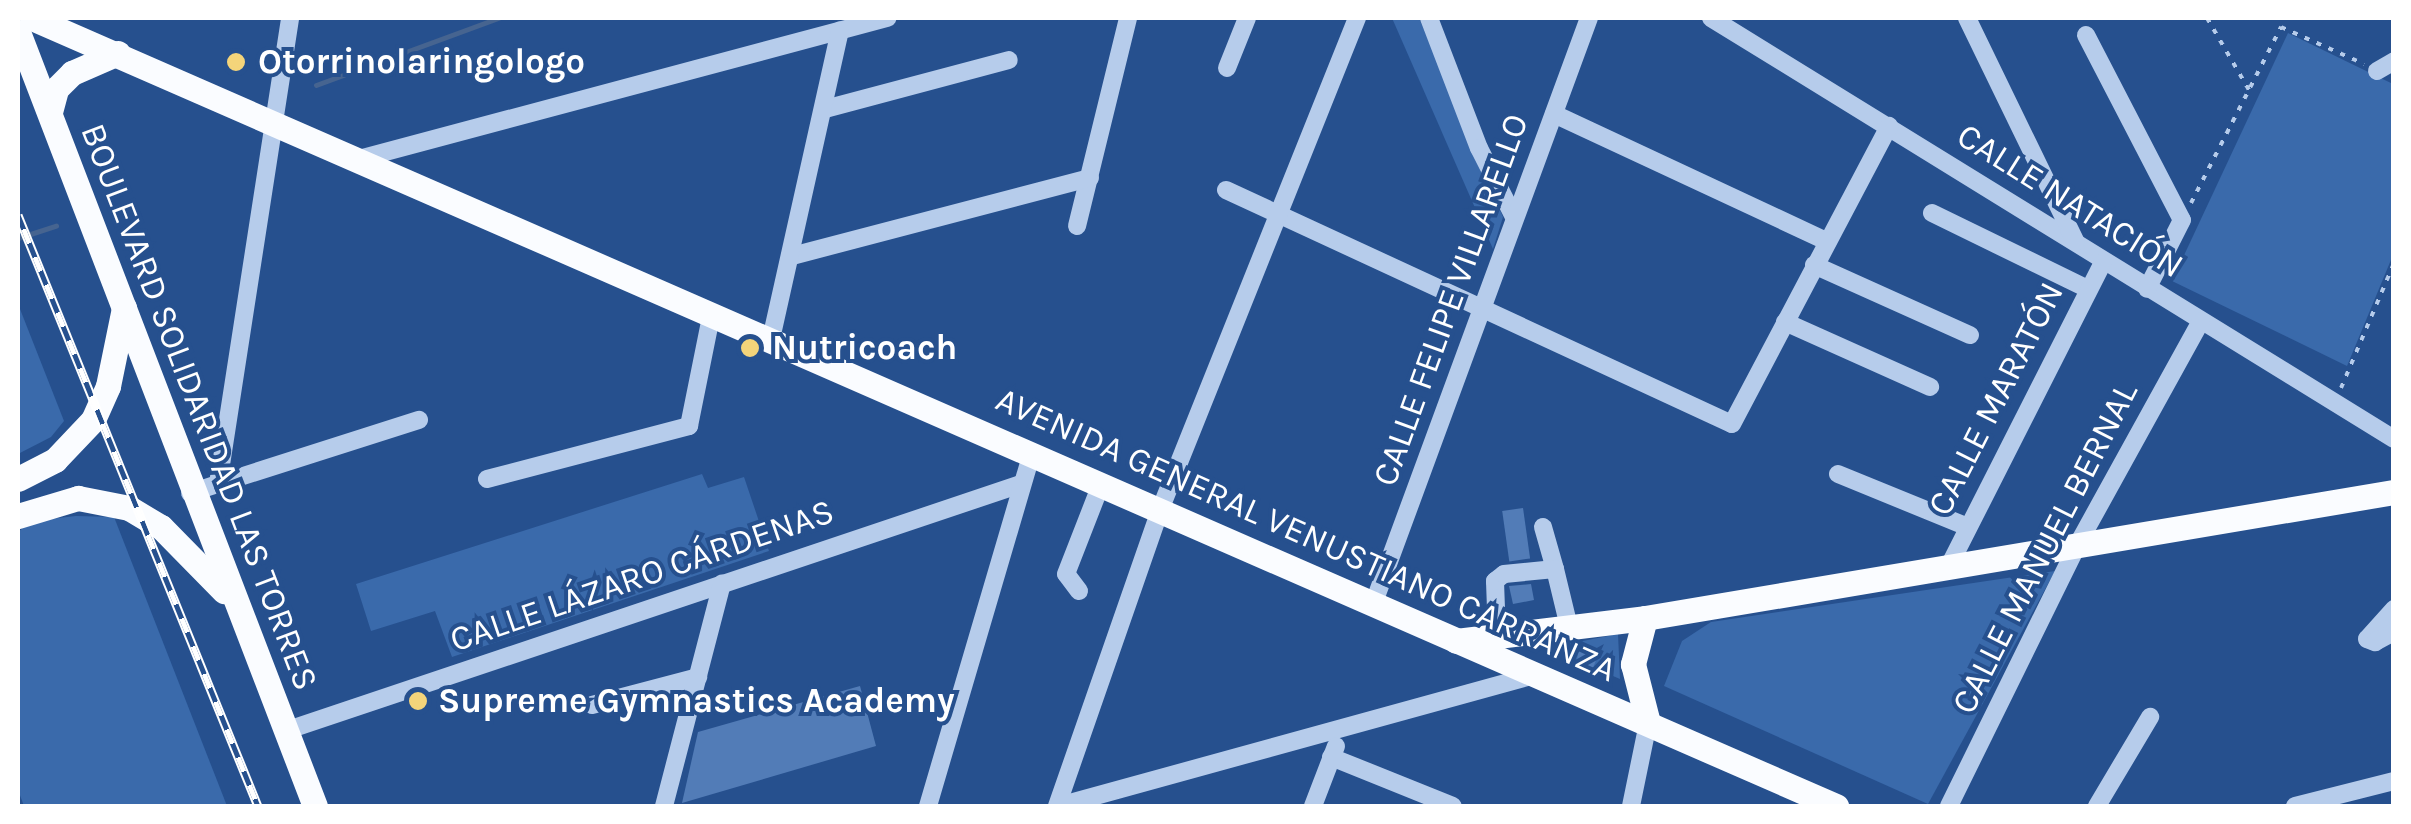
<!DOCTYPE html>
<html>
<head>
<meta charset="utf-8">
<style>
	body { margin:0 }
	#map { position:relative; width:2411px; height:824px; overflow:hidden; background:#26508e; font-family:Karla,sans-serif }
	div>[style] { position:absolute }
	.green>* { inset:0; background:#3a6aab }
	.stream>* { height:5px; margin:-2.5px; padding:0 2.5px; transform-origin:2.5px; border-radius:2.5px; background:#466490 }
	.building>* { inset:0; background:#527cb7; transform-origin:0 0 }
	.path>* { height:4px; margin-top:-2px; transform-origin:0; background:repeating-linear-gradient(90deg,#b6cceb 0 5px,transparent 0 13px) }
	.minor>* { height:18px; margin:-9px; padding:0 9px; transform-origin:9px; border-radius:9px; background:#b6cceb }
	.major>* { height:25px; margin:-12.5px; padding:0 12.5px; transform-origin:12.5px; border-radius:12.5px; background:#fafcff }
	.rail>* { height:9px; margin-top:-4.5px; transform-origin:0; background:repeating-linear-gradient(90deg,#26508e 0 15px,#fff 0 30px); box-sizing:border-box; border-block:2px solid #fff }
	.dots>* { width:28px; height:28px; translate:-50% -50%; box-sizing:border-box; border:5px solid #26508e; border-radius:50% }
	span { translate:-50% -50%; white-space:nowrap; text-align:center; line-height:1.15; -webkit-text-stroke:8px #26508e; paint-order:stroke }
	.poi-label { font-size:35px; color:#fff; font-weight:700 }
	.left { translate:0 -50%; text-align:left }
	.street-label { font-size:35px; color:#fff }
	.frame { position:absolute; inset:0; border:20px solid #fff; pointer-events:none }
</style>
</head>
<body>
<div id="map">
	<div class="green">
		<div style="clip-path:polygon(1392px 18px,1419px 18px,1503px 217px,1493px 249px)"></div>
		<div style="clip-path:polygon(2288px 33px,2393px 84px,2393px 255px,2347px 366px,2172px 281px)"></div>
		<div style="clip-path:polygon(18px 304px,64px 421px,51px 437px,18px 454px)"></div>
		<div style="clip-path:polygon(702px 474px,708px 488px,744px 477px,769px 551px,452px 657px,435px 611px,371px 631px,356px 584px)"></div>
		<div style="clip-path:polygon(76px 516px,114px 517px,227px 806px,24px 806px,18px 790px,18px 532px,31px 521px)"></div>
		<div style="clip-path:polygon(2055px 571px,1928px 804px,1664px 686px,1682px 641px,1711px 622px)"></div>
		<div style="clip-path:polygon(1618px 634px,1620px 679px,1547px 648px)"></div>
	</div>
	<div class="stream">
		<div style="left:316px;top:85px;width:194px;rotate:-20.2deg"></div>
		<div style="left:18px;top:238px;width:40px;rotate:-18deg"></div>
	</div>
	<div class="building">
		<div style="left:1523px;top:508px;width:51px;height:21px;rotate:82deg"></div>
		<div style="clip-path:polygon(1531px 584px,1534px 600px,1513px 604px,1509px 586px)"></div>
		<div style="clip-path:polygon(1578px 649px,1600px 650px,1593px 668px,1577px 664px)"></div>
		<div style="clip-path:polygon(860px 686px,876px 746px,682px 803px,698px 732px)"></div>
	</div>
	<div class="path">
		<div style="left:2207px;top:18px;width:83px;rotate:59.7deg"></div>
		<div style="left:2191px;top:203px;width:198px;rotate:-62.9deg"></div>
		<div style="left:2281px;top:27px;width:91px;rotate:24deg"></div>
		<div style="left:2341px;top:388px;width:136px;rotate:-67deg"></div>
	</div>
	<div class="minor">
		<div style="left:1429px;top:18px;width:139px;rotate:69deg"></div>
		<div style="left:1479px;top:148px;width:77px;rotate:63.1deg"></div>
		<div style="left:1711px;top:18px;width:802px;rotate:31.65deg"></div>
		<div style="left:1967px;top:18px;width:249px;rotate:64.1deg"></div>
		<div style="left:2086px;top:35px;width:208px;rotate:62.6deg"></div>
		<div style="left:2182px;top:220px;width:77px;rotate:116.9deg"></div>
		<div style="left:1227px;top:68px;width:54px;rotate:-68.2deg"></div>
		<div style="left:2377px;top:71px;width:20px;rotate:-30deg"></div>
		<div style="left:825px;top:109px;width:190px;rotate:-14.9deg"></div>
		<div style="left:1554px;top:114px;width:300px;rotate:25deg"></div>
		<div style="left:359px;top:159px;width:547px;rotate:-14.95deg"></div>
		<div style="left:1226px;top:190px;width:557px;rotate:24.82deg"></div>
		<div style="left:1732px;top:424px;width:337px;rotate:-62.2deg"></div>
		<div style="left:1932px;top:213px;width:174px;rotate:26deg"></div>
		<div style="left:1077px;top:226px;width:214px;rotate:-76.2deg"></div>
		<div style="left:792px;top:256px;width:308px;rotate:-14.7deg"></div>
		<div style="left:1814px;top:265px;width:171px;rotate:24.2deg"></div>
		<div style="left:1785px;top:322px;width:159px;rotate:24.1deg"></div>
		<div style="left:771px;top:339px;width:316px;rotate:-77.4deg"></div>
		<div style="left:1838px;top:474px;width:140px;rotate:22.2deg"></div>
		<div style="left:487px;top:479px;width:209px;rotate:-14.7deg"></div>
		<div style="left:689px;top:426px;width:116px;rotate:-78.6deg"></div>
		<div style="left:218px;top:484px;width:211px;rotate:-17.7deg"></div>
		<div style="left:190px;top:493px;width:29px;rotate:-18deg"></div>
		<div style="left:218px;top:484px;width:472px;rotate:-81.2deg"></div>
		<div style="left:1543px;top:527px;width:44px;rotate:74.1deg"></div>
		<div style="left:1949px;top:566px;width:340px;rotate:-63.1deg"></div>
		<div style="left:1079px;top:591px;width:21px;rotate:-127deg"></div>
		<div style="left:1066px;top:574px;width:97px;rotate:-68.7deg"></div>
		<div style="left:1373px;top:605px;width:625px;rotate:-69.8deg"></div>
		<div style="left:2394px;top:609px;width:40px;rotate:132deg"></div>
		<div style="left:2367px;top:639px;width:9px;rotate:21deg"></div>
		<div style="left:2375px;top:642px;width:21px;rotate:-28deg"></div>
		<div style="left:1497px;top:636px;width:55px;rotate:-92.1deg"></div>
		<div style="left:1495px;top:581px;width:11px;rotate:-38deg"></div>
		<div style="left:1504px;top:574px;width:51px;rotate:-5.6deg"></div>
		<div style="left:1555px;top:569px;width:60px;rotate:76.4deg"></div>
		<div style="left:592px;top:705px;width:110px;rotate:-14.8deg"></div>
		<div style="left:285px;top:731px;width:776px;rotate:-18.55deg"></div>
		<div style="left:1331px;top:757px;width:131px;rotate:21.9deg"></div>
		<div style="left:664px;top:806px;width:230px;rotate:-75.4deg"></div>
		<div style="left:928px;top:806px;width:369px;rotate:-73.6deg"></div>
		<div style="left:1057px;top:806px;width:313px;rotate:-70.8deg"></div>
		<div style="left:1160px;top:510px;width:530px;rotate:-68.18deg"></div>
		<div style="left:1059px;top:806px;width:489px;rotate:-15.4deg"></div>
		<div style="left:1313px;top:806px;width:64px;rotate:-69deg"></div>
		<div style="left:1631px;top:806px;width:85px;rotate:-78.4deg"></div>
		<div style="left:1949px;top:806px;width:294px;rotate:-63.8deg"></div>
		<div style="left:2079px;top:542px;width:252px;rotate:-61.1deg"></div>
		<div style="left:2097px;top:806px;width:104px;rotate:-59.2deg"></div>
		<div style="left:2295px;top:806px;width:102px;rotate:-14.2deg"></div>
	</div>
	<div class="major">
		<div style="left:32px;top:18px;width:1969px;rotate:23.6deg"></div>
		<div style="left:18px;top:32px;width:829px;rotate:69.01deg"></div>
		<div style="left:50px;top:112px;width:24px;rotate:-75deg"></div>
		<div style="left:56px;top:89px;width:23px;rotate:-45deg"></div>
		<div style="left:72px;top:73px;width:50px;rotate:-23.5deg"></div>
		<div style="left:18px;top:479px;width:42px;rotate:-27.2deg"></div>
		<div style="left:55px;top:460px;width:55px;rotate:-46.5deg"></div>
		<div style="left:93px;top:420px;width:37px;rotate:-66deg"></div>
		<div style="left:108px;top:386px;width:80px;rotate:-78.4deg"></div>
		<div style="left:18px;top:516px;width:63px;rotate:-16.7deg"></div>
		<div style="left:78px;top:498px;width:52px;rotate:11.1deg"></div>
		<div style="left:129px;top:508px;width:37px;rotate:31deg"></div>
		<div style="left:161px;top:527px;width:90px;rotate:45.5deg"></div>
		<div style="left:1645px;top:618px;width:48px;rotate:104.6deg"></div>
		<div style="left:1633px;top:664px;width:61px;rotate:75.7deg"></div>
		<div style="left:1456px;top:641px;width:190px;rotate:-6.9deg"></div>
		<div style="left:1645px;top:618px;width:760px;rotate:-9.55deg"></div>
	</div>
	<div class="rail">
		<div style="left:18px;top:215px;width:638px;rotate:67.9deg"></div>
	</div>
	<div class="dots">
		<div style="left:236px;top:62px;background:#f4d47a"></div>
		<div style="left:750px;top:348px;background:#f4d47a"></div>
		<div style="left:418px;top:701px;background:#f4d47a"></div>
	</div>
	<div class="poi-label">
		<span class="left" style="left:258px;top:62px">Otorrinolaringologo</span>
		<span class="left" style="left:772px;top:348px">Nutricoach</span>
		<span class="left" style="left:438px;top:701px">Supreme Gymnastics Academy</span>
	</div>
	<div class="street-label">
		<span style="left:2070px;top:201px;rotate:32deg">CALLE NATACIÓN</span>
		<span style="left:1451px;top:300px;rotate:-70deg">CALLE FELIPE VILLARELLO</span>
		<span style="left:1996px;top:399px;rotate:-63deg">CALLE MARATÓN</span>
		<span style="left:199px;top:407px;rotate:69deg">BOULEVARD SOLIDARIDAD LAS TORRES</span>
		<span style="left:1306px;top:535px;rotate:24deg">AVENIDA GENERAL VENUSTIANO CARRANZA</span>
		<span style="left:2045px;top:548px;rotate:-63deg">CALLE MANUEL BERNAL</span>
		<span style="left:642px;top:576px;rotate:-19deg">CALLE LÁZARO CÁRDENAS</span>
	</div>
	<div class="frame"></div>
</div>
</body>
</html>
